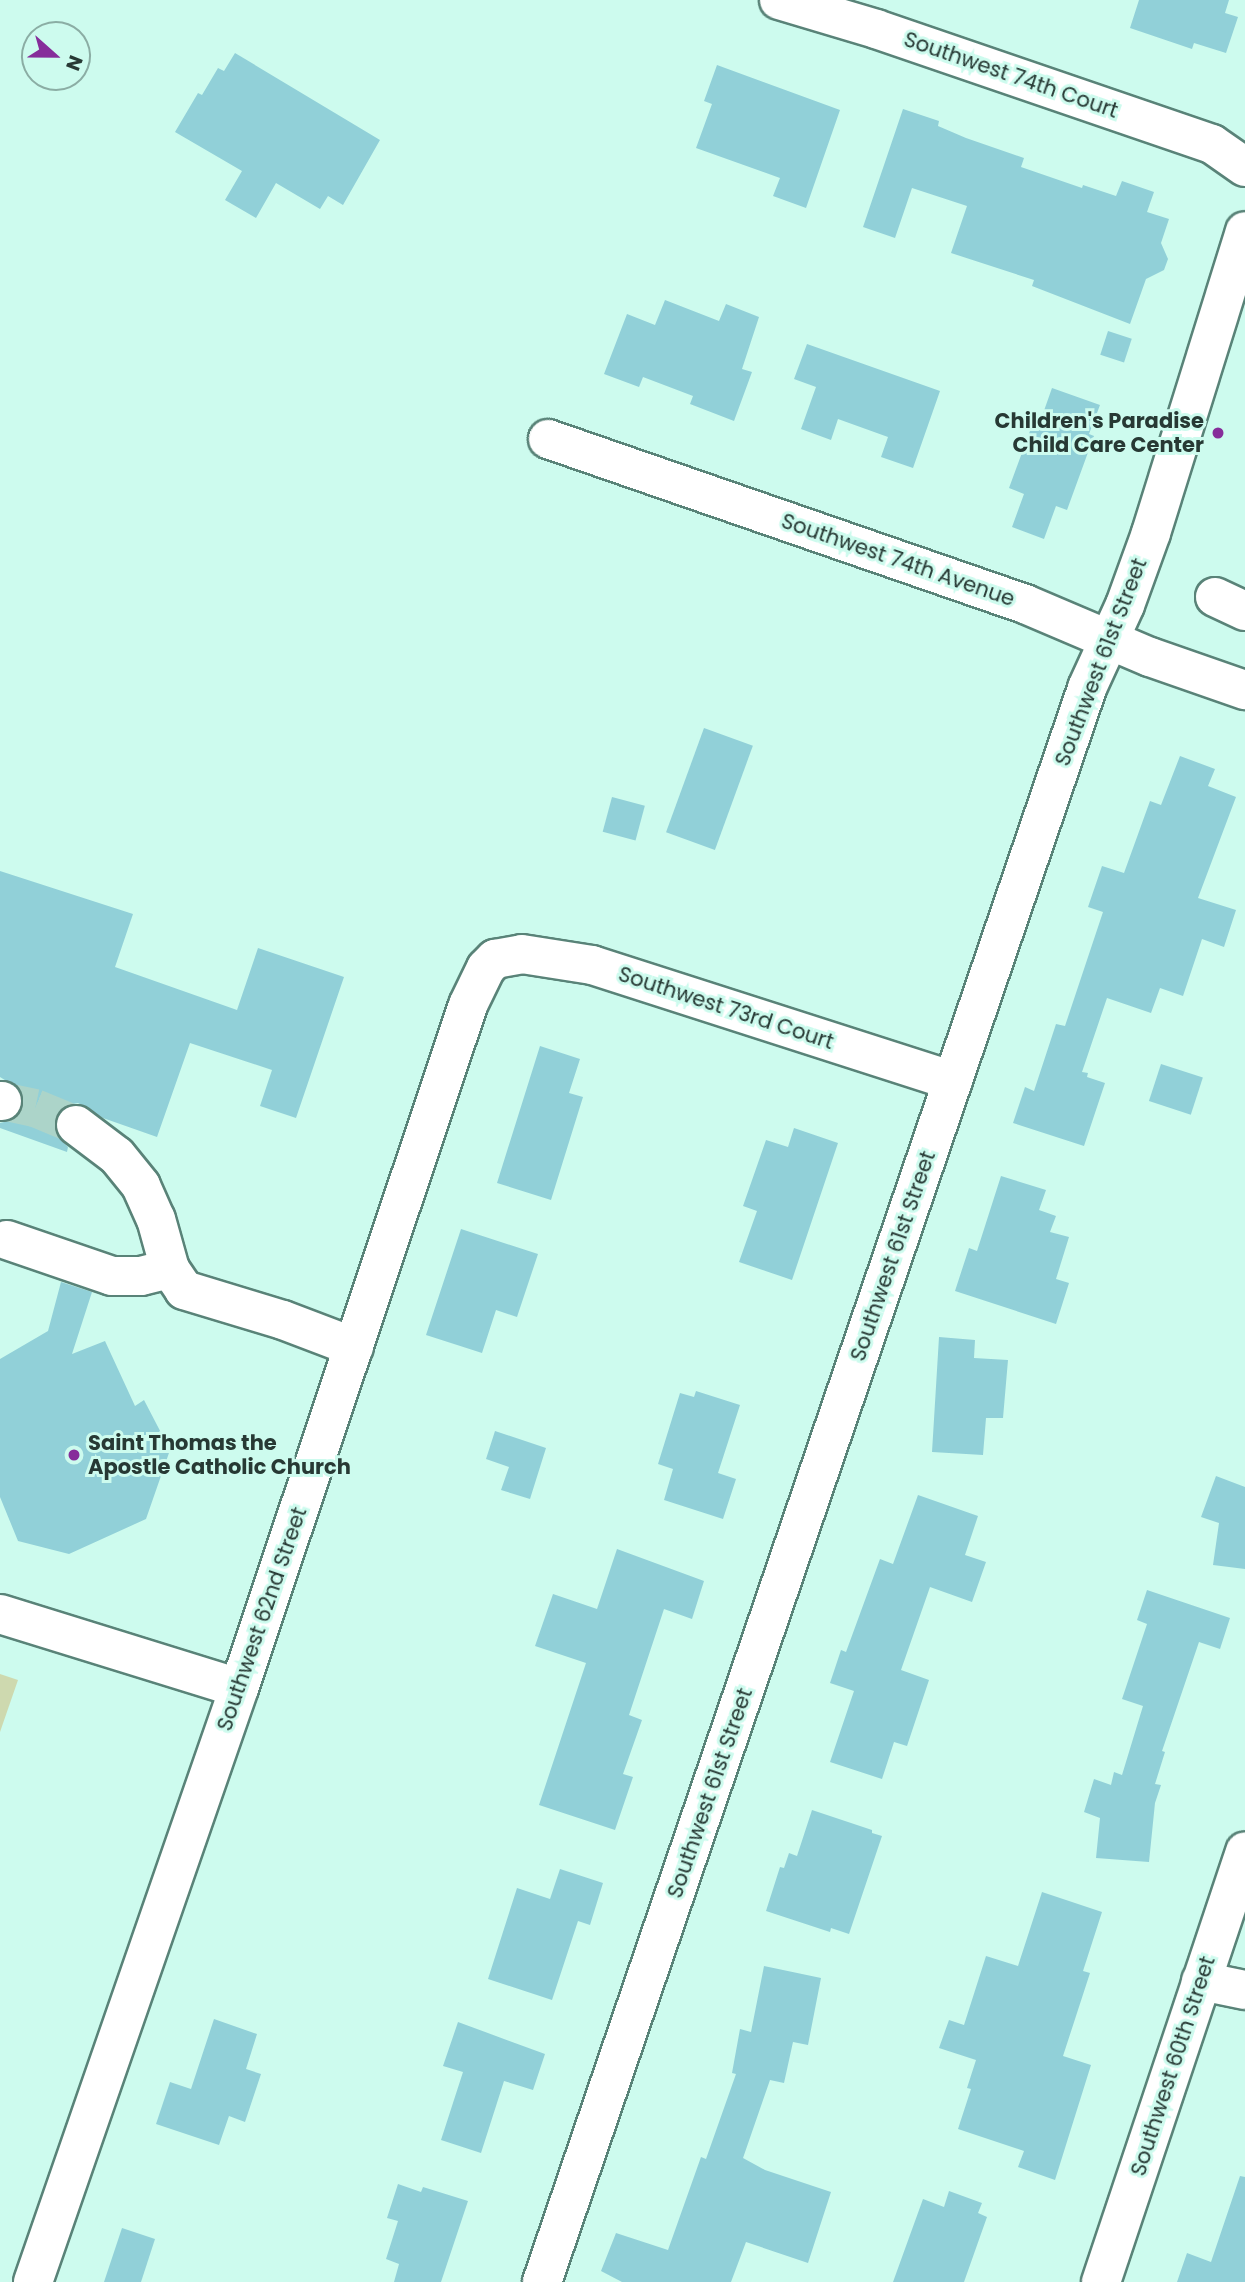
<!DOCTYPE html>
<html>
<head>
<meta charset="utf-8">
<style>
	body { margin:0 }
	#map { position:relative; width:1245px; height:2282px; overflow:hidden; background:#cdfbee; font-family:Poppins,sans-serif }
	div>[style] { position:absolute }
	.green>* { inset:0; background:#ced9af }
	.building>* { inset:0; background:#91d0d8; transform-origin:0 0 }
	.minor-tunnel>* { height:38px; margin-top:-19px; transform-origin:0; background:repeating-linear-gradient(90deg,#acd4c9 0 38px,transparent 0 57px) }
	.roads { filter:drop-shadow(2px 0 #598378) drop-shadow(-2px 0 #598378) drop-shadow(0 2px #598378) drop-shadow(0 -2px #598378) }
	.minor>* { height:38px; margin:-19px; padding:0 19px; transform-origin:19px; border-radius:19px; background:#fff }
	.dots>* { width:19px; height:19px; translate:-50% -50%; box-sizing:border-box; border:4px solid #cdfbee; border-radius:50% }
	span { translate:-50% -50%; white-space:nowrap; text-align:center; line-height:1.15; -webkit-text-stroke:6px #cdfbee; paint-order:stroke }
	.street-label { font-size:21px; color:#273934 }
	.poi-label { font-size:21px; color:#273934; font-weight:700 }
	.right { translate:-100% -50%; text-align:right }
	.left { translate:0 -50%; text-align:left }
	.north { position:absolute; left:21px; top:21px; width:70px; height:70px; box-sizing:border-box; background:#cdfbee; border:2px solid #8bada4; border-radius:50%; rotate:111deg; font-size:19px; font-weight:700; line-height:28px; text-align:center; color:#273934 }
	.north::after { content:''; display:block; margin:auto; width:24px; height:32px; background:#862d9a; clip-path:polygon(50% 0,100% 100%,50% 72%,0 100%) }
</style>
</head>
<body>
<div id="map">
	<div class="green">
		<div style="clip-path:polygon(0 1674px,18px 1680px,0 1732px)"></div>
	</div>
	<div class="building">
		<div style="clip-path:polygon(1139px 0,1229px 0,1225px 13px,1238px 17px,1226px 53px,1194px 43px,1192px 49px,1130px 28px)"></div>
		<div style="clip-path:polygon(235px 53px,380px 140px,343px 205px,328px 196px,320px 209px,276px 183px,256px 218px,225px 200px,242px 171px,175px 132px,198px 93px,202px 95px,218px 68px,224px 71px)"></div>
		<div style="clip-path:polygon(717px 65px,840px 110px,806px 208px,773px 196px,780px 178px,696px 148px,712px 104px,704px 101px)"></div>
		<div style="clip-path:polygon(903px 109px,939px 121px,938px 126px,966px 138px,1024px 158px,1021px 167px,1082px 188px,1083px 185px,1116px 196px,1122px 181px,1154px 192px,1147px 212px,1169px 219px,1161px 243px,1168px 259px,1164px 270px,1146px 279px,1130px 324px,1032px 286px,1034px 280px,951px 253px,967px 206px,912px 188px,895px 238px,863px 227px)"></div>
		<div style="clip-path:polygon(665px 300px,719px 321px,726px 304px,759px 317px,742px 369px,752px 372px,734px 421px,690px 404px,693px 396px,643px 377px,639px 387px,604px 374px,627px 314px,655px 325px)"></div>
		<div style="left:1108px;top:331px;width:25px;height:25px;rotate:18deg"></div>
		<div style="clip-path:polygon(807px 344px,940px 391px,913px 468px,881px 457px,888px 437px,838px 419px,831px 440px,801px 429px,816px 387px,794px 379px)"></div>
		<div style="clip-path:polygon(1052px 388px,1100px 405px,1089px 434px,1094px 436px,1067px 510px,1056px 506px,1044px 539px,1012px 527px,1024px 494px,1009px 488px,1034px 420px,1040px 422px)"></div>
		<div style="left:704px;top:728px;width:52px;height:111px;rotate:20deg"></div>
		<div style="clip-path:polygon(1180px 756px,1215px 769px,1208px 786px,1236px 797px,1198px 898px,1236px 910px,1224px 947px,1202px 939px,1183px 996px,1160px 988px,1151px 1013px,1107px 998px,1082px 1072px,1088px 1073px,1087px 1077px,1105px 1083px,1084px 1146px,1013px 1123px,1025px 1087px,1034px 1091px,1056px 1024px,1065px 1026px,1103px 912px,1088px 907px,1102px 866px,1124px 873px,1150px 801px,1161px 805px)"></div>
		<div style="left:612px;top:797px;width:34px;height:36px;rotate:15deg"></div>
		<div style="clip-path:polygon(0 871px,133px 914px,115px 967px,237px 1010px,258px 948px,344px 977px,296px 1118px,260px 1106px,272px 1070px,190px 1043px,157px 1137px,103px 1118px,78px 1103px,68px 1105px,59px 1111px,54px 1122px,56px 1134px,68px 1147px,67px 1152px,0 1128px,0 1123px,12px 1120px,21px 1112px,24px 1102px,21px 1090px,0 1077px)"></div>
		<div style="clip-path:polygon(540px 1046px,580px 1059px,569px 1093px,583px 1097px,551px 1200px,497px 1183px)"></div>
		<div style="left:1161px;top:1064px;width:44px;height:39px;rotate:18deg"></div>
		<div style="clip-path:polygon(794px 1128px,838px 1143px,792px 1280px,739px 1262px,757px 1211px,743px 1206px,766px 1140px,788px 1147px)"></div>
		<div style="clip-path:polygon(1001px 1176px,1046px 1190px,1039px 1210px,1056px 1216px,1050px 1232px,1069px 1237px,1056px 1279px,1069px 1283px,1056px 1324px,955px 1291px,969px 1248px,977px 1251px)"></div>
		<div style="clip-path:polygon(461px 1229px,538px 1254px,517px 1317px,496px 1310px,482px 1353px,426px 1335px)"></div>
		<div style="clip-path:polygon(61px 1282px,92px 1292px,72px 1354px,105px 1341px,135px 1406px,144px 1400px,170px 1450px,146px 1519px,69px 1554px,18px 1541px,0 1497px,0 1359px,48px 1331px)"></div>
		<div style="clip-path:polygon(939px 1337px,975px 1340px,974px 1358px,1008px 1360px,1003px 1418px,986px 1418px,983px 1455px,932px 1452px)"></div>
		<div style="clip-path:polygon(696px 1391px,740px 1405px,718px 1473px,736px 1479px,723px 1519px,664px 1500px,673px 1469px,658px 1464px,680px 1393px,694px 1397px)"></div>
		<div style="clip-path:polygon(495px 1431px,546px 1448px,530px 1499px,501px 1490px,509px 1467px,486px 1459px)"></div>
		<div style="clip-path:polygon(1216px 1476px,1245px 1487px,1245px 1569px,1213px 1565px,1219px 1523px,1201px 1517px)"></div>
		<div style="clip-path:polygon(918px 1495px,978px 1516px,965px 1555px,986px 1562px,972px 1602px,930px 1587px,901px 1670px,929px 1680px,907px 1746px,894px 1742px,882px 1779px,830px 1762px,854px 1691px,830px 1683px,841px 1650px,846px 1652px,880px 1559px,893px 1564px)"></div>
		<div style="clip-path:polygon(617px 1549px,704px 1581px,692px 1619px,664px 1609px,629px 1715px,642px 1720px,623px 1774px,633px 1777px,615px 1830px,539px 1805px,586px 1663px,535px 1646px,553px 1594px,597px 1609px)"></div>
		<div style="clip-path:polygon(1147px 1590px,1230px 1618px,1220px 1649px,1199px 1642px,1162px 1751px,1165px 1752px,1155px 1784px,1161px 1785px,1155px 1803px,1149px 1862px,1096px 1858px,1100px 1818px,1084px 1812px,1094px 1779px,1111px 1785px,1114px 1772px,1122px 1775px,1143px 1706px,1122px 1699px,1147px 1624px,1137px 1620px)"></div>
		<div style="clip-path:polygon(812px 1810px,872px 1830px,872px 1833px,882px 1836px,849px 1934px,831px 1928px,830px 1932px,766px 1911px,780px 1867px,784px 1868px,789px 1853px,797px 1856px)"></div>
		<div style="clip-path:polygon(560px 1869px,603px 1883px,590px 1925px,578px 1921px,552px 2000px,488px 1979px,517px 1888px,550px 1899px)"></div>
		<div style="clip-path:polygon(1042px 1892px,1102px 1912px,1083px 1971px,1090px 1973px,1063px 2056px,1091px 2065px,1055px 2180px,1018px 2167px,1024px 2151px,958px 2129px,971px 2089px,967px 2088px,976px 2060px,939px 2048px,949px 2020px,964px 2025px,986px 1956px,1018px 1966px)"></div>
		<div style="clip-path:polygon(764px 1966px,821px 1978px,808px 2045px,793px 2042px,784px 2083px,770px 2080px,743px 2158px,765px 2170px,831px 2192px,808px 2263px,746px 2242px,731px 2282px,622px 2282px,601px 2271px,616px 2233px,668px 2250px,701px 2157px,706px 2159px,736px 2074px,732px 2073px,740px 2029px,751px 2032px)"></div>
		<div style="clip-path:polygon(214px 2019px,257px 2034px,246px 2069px,261px 2074px,245px 2122px,229px 2116px,219px 2145px,156px 2124px,170px 2082px,191px 2089px)"></div>
		<div style="clip-path:polygon(458px 2022px,545px 2054px,533px 2090px,504px 2081px,481px 2153px,441px 2140px,463px 2072px,443px 2066px)"></div>
		<div style="clip-path:polygon(1240px 2176px,1245px 2177px,1245px 2282px,1177px 2282px,1187px 2253px,1211px 2262px)"></div>
		<div style="clip-path:polygon(398px 2184px,421px 2192px,423px 2187px,468px 2201px,441px 2282px,394px 2282px,399px 2264px,386px 2259px,398px 2221px,387px 2218px)"></div>
		<div style="clip-path:polygon(949px 2191px,982px 2203px,978px 2213px,987px 2217px,964px 2282px,893px 2282px,923px 2199px,944px 2207px)"></div>
		<div style="clip-path:polygon(122px 2228px,155px 2239px,141px 2282px,104px 2282px)"></div>
	</div>
	<div class="minor-tunnel">
		<div style="left:2px;top:1101px;width:34px;rotate:12deg"></div>
		<div style="left:35px;top:1108px;width:44px;rotate:22.5deg"></div>
	</div>
	<div class="roads">
		<div class="minor">
			<div style="left:779px;top:0;width:101px;rotate:16.6deg"></div>
			<div style="left:876px;top:29px;width:355px;rotate:18.9deg"></div>
			<div style="left:1212px;top:144px;width:40px;rotate:34.9deg"></div>
			<div style="left:548px;top:439px;width:505px;rotate:19.08deg"></div>
			<div style="left:1025px;top:604px;width:136px;rotate:23deg"></div>
			<div style="left:1150px;top:657px;width:101px;rotate:19.2deg"></div>
			<div style="left:1215px;top:597px;width:33px;rotate:25deg"></div>
			<div style="left:0;top:1101px;width:2px"></div>
			<div style="left:76px;top:1125px;width:51px;rotate:37.1deg"></div>
			<div style="left:117px;top:1156px;width:38px;rotate:51deg"></div>
			<div style="left:141px;top:1186px;width:36px;rotate:66deg"></div>
			<div style="left:156px;top:1219px;width:52px;rotate:74.4deg"></div>
			<div style="left:170px;top:1269px;width:25px;rotate:56deg"></div>
			<div style="left:184px;top:1290px;width:103px;rotate:16.9deg"></div>
			<div style="left:283px;top:1320px;width:76px;rotate:20.8deg"></div>
			<div style="left:7px;top:1240px;width:111px;rotate:18.9deg"></div>
			<div style="left:112px;top:1276px;width:29px"></div>
			<div style="left:141px;top:1276px;width:30px;rotate:-14deg"></div>
			<div style="left:0;top:1614px;width:250px;rotate:17.2deg"></div>
			<div style="left:1201px;top:1981px;width:45px;rotate:11.6deg"></div>
			<div style="left:33px;top:2282px;width:629px;rotate:-70.87deg"></div>
			<div style="left:239px;top:1688px;width:720px;rotate:-71.46deg"></div>
			<div style="left:468px;top:1005px;width:41px;rotate:-64.1deg"></div>
			<div style="left:486px;top:968px;width:13px;rotate:-45deg"></div>
			<div style="left:495px;top:959px;width:27px;rotate:-10deg"></div>
			<div style="left:522px;top:954px;width:71px;rotate:8.9deg"></div>
			<div style="left:592px;top:965px;width:379px;rotate:17.8deg"></div>
			<div style="left:542px;top:2282px;width:1685px;rotate:-71.12deg"></div>
			<div style="left:1087px;top:688px;width:91px;rotate:-65.4deg"></div>
			<div style="left:1125px;top:605px;width:77px;rotate:-70.1deg"></div>
			<div style="left:1151px;top:533px;width:316px;rotate:-72.7deg"></div>
			<div style="left:1101px;top:2282px;width:454px;rotate:-71.5deg"></div>
		</div>
	</div>
	<div class="dots">
		<div style="left:1218px;top:433px;background:#862d9a"></div>
		<div style="left:74px;top:1455px;background:#862d9a"></div>
	</div>
	<div class="street-label">
		<span style="left:1011px;top:75px;rotate:19deg">Southwest 74th Court</span>
		<span style="left:898px;top:560px;rotate:19deg">Southwest 74th Avenue</span>
		<span style="left:1101px;top:662px;rotate:-69deg">Southwest 61st Street</span>
		<span style="left:726px;top:1008px;rotate:18deg">Southwest 73rd Court</span>
		<span style="left:893px;top:1256px;rotate:-71deg">Southwest 61st Street</span>
		<span style="left:262px;top:1619px;rotate:-71deg">Southwest 62nd Street</span>
		<span style="left:710px;top:1793px;rotate:-71deg">Southwest 61st Street</span>
		<span style="left:1173px;top:2066px;rotate:-72deg">Southwest 60th Street</span>
	</div>
	<div class="poi-label">
		<span class="right" style="left:1204px;top:433px">Children's Paradise<br>Child Care Center</span>
		<span class="left" style="left:88px;top:1455px">Saint Thomas the<br>Apostle Catholic Church</span>
	</div>
	<div class="north">N</div>
</div>
</body>
</html>
